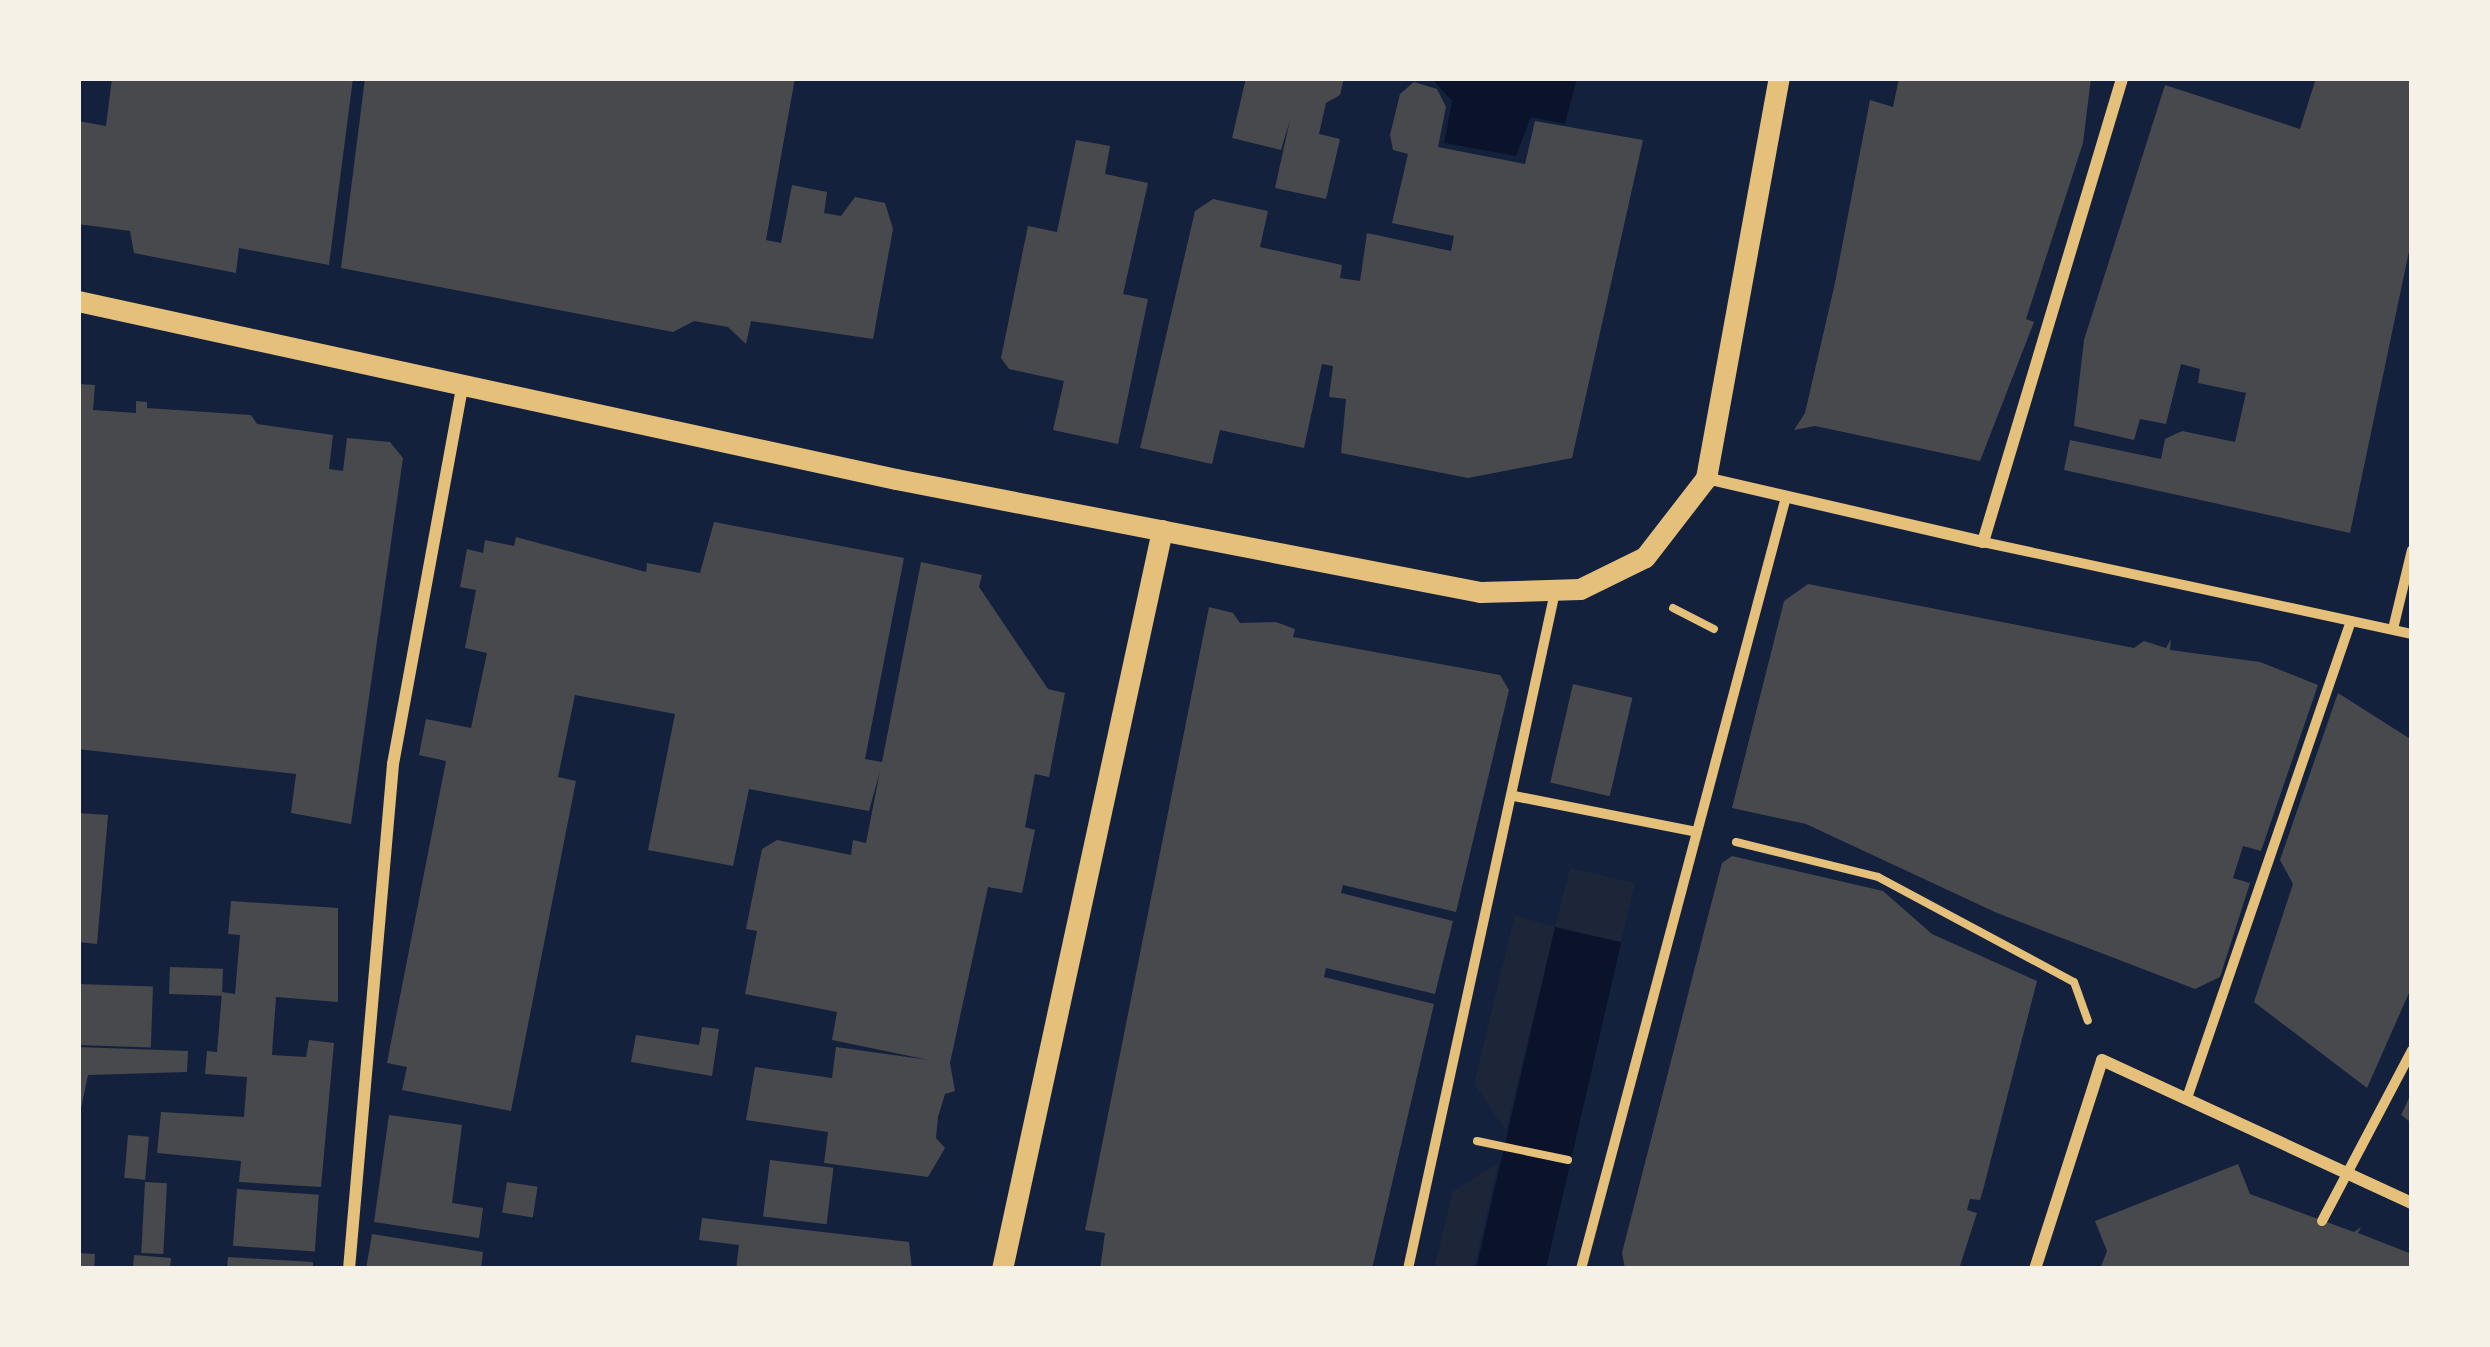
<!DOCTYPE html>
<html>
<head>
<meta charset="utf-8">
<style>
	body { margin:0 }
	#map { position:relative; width:2490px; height:1347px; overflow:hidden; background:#14213d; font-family:Literata,serif }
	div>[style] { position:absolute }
	.green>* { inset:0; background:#1d2539 }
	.water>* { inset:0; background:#0b132b; transform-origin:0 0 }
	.building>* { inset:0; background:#48494c; transform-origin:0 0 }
	.path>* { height:8px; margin:-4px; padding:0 4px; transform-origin:4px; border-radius:4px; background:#e5c07b }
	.pedestrian>* { height:10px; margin:-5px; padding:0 5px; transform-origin:5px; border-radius:5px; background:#e5c07b }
	.minor>* { height:12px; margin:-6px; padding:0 6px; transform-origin:6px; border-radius:6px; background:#e5c07b }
	.tertiary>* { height:21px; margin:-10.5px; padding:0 10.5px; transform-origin:10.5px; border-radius:10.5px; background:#e5c07b }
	span { translate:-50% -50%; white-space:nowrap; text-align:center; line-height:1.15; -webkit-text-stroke:10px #f6f1e7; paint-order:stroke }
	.frame { position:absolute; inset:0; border:81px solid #f6f1e7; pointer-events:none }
</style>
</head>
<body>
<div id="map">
	<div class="green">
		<div style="clip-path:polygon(1570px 868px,1635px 883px,1621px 942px,1555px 928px,1506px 1130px,1474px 1084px,1515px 915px,1555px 927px)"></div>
		<div style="clip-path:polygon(1498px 1163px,1474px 1269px,1434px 1269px,1453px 1191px)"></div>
	</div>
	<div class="water">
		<div style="clip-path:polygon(1431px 78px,1577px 78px,1565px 124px,1531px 117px,1516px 156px,1444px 143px,1452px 101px)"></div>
		<div style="left:1555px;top:927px;width:68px;height:351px;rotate:13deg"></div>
	</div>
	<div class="building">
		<div style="clip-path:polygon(112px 78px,353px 78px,329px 265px,239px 248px,236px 273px,134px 253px,130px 231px,78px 224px,78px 121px,106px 126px)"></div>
		<div style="clip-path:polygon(365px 78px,795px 78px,766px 240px,781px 243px,792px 185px,827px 192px,824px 213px,841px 216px,855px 197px,885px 203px,893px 229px,873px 339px,751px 321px,746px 344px,728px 327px,694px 321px,673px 332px,341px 268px)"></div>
		<div style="clip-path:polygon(1246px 78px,1344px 78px,1340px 95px,1326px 103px,1319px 134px,1340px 139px,1326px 199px,1275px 188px,1290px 120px,1281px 150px,1232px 138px)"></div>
		<div style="clip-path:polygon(1899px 78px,2091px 78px,2083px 143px,2026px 319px,2034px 322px,1980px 461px,1815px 426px,1794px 430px,1805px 413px,1835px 283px,1870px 100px,1893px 107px)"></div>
		<div style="clip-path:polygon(2316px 78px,2412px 78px,2412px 237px,2350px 533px,2064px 470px,2070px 440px,2161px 459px,2165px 439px,2182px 431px,2235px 442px,2246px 393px,2198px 383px,2200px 369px,2181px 364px,2166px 424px,2140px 419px,2134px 440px,2074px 426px,2084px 340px,2165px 85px,2300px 129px)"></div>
		<div style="clip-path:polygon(1414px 82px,1437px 89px,1446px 107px,1438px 147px,1525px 164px,1535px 121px,1643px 140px,1572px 458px,1468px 478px,1341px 453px,1346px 399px,1329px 397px,1333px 366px,1322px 364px,1304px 448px,1220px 430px,1212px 464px,1140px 448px,1195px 211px,1213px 199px,1268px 211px,1260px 247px,1342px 265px,1340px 278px,1360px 281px,1367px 233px,1451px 251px,1454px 236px,1392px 223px,1408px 154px,1393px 150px,1390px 135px,1400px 94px)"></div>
		<div style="clip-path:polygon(1076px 140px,1110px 146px,1105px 174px,1148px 183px,1123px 294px,1148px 299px,1118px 444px,1053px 430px,1064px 381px,1009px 369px,1001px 358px,1028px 226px,1057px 232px)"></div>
		<div style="clip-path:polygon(78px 384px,95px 385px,93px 410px,136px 413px,136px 401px,147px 402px,147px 408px,251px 415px,257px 424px,333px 435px,329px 469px,343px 471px,347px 438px,390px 442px,403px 458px,351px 824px,291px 813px,296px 774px,78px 749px)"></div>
		<div style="clip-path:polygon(714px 522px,904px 558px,865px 759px,882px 762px,921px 562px,982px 575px,979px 587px,1048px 689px,1065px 693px,1049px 777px,1035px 774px,1025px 827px,1035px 830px,1022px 893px,988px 887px,950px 1063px,955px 1091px,945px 1094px,938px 1117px,936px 1138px,945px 1148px,928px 1177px,824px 1163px,828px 1132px,746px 1120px,755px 1067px,832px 1078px,836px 1047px,929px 1060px,832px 1040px,837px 1012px,745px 994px,757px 931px,746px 929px,762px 849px,777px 840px,851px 855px,853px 840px,866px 843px,880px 771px,869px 811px,749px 789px,733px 866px,648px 850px,675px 714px,575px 695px,558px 777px,576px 781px,511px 1111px,402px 1090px,407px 1067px,387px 1063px,446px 761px,419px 755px,426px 719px,471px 728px,487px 653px,465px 648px,476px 590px,460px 587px,467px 549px,483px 553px,485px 540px,514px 546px,516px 537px,646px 572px,647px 563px,700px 573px)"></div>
		<div style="clip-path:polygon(1808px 584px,2134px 648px,2144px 641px,2166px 648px,2171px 639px,2170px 650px,2260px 662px,2318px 685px,2261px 851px,2243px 846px,2233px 878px,2250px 883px,2220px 977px,2195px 989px,1997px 913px,1806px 824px,1732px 808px,1784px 601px)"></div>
		<div style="clip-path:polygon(1209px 607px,1233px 613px,1240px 623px,1276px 622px,1295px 629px,1293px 637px,1500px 675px,1509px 690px,1456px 912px,1343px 885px,1341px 893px,1453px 921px,1435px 994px,1326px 968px,1324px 977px,1434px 1004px,1372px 1269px,1100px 1269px,1105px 1233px,1085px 1230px)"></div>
		<div style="left:1573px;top:684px;width:61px;height:101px;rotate:13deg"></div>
		<div style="clip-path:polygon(2338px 693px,2412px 740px,2412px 986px,2367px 1088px,2254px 1002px,2293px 884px,2280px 860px)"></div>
		<div style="clip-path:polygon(78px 813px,108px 815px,97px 944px,78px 942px)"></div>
		<div style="clip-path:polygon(1732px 856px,1883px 891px,1932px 934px,2037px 981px,1983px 1190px,1980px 1200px,1970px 1199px,1967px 1210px,1977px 1213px,1959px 1269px,1625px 1269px,1622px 1253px,1708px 916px,1722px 863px)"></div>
		<div style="clip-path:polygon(231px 901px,338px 908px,338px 1002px,276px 997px,273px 1039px,272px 1055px,306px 1057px,309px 1040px,334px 1043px,321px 1187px,239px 1182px,241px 1161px,157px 1153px,161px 1112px,244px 1117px,247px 1077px,205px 1074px,207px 1051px,217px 1052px,222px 992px,235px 994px,240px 935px,228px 934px)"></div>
		<div style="left:170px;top:967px;width:53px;height:27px;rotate:2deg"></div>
		<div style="left:78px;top:984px;width:75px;height:61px;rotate:2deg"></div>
		<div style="clip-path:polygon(702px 1027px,719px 1029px,712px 1076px,631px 1062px,636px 1035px,699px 1045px)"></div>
		<div style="clip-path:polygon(78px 1047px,188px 1051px,187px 1072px,88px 1075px,78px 1123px)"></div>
		<div style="clip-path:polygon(2412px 1092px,2412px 1123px,2401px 1115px)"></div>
		<div style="clip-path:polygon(389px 1115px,462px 1125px,452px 1203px,483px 1208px,479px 1238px,374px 1222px)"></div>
		<div style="left:128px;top:1135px;width:21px;height:43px;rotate:5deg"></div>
		<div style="left:770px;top:1160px;width:64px;height:57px;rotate:7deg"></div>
		<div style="clip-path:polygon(2238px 1164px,2250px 1194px,2354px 1232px,2361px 1227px,2358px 1233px,2412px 1254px,2412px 1269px,2100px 1269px,2107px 1251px,2095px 1221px)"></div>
		<div style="left:145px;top:1182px;width:22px;height:71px;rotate:3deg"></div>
		<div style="left:507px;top:1182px;width:31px;height:31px;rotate:9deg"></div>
		<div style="left:237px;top:1189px;width:82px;height:57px;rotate:4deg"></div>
		<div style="clip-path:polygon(702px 1218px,909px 1242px,912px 1269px,736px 1269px,739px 1245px,699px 1240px)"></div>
		<div style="clip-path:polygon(372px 1234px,483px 1252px,481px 1269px,366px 1269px)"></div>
		<div style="left:78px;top:1253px;width:17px;height:16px;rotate:3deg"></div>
		<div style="clip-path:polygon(134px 1255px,171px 1258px,170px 1269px,133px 1269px)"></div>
		<div style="clip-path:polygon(228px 1257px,313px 1262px,313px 1269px,227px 1269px)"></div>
	</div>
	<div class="path">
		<div style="left:1673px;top:608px;width:46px;rotate:27.1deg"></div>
		<div style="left:1736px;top:842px;width:146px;rotate:13.8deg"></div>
		<div style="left:1878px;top:877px;width:222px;rotate:28.2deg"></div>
		<div style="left:2074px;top:982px;width:41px;rotate:70.3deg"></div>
		<div style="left:1477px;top:1141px;width:93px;rotate:11.8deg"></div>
	</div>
	<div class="pedestrian">
		<div style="left:1983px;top:542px;width:439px;rotate:12.1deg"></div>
		<div style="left:2393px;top:629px;width:81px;rotate:-76.5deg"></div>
		<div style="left:1514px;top:796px;width:182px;rotate:11.1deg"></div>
		<div style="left:2187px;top:1098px;width:504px;rotate:-71.03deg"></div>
		<div style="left:2322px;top:1221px;width:193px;rotate:-62.2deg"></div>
		<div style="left:1408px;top:1269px;width:693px;rotate:-77.75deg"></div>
		<div style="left:1581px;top:1269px;width:799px;rotate:-75.13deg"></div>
	</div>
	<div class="minor">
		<div style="left:1706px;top:478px;width:284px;rotate:13deg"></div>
		<div style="left:1983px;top:542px;width:484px;rotate:-73.3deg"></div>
		<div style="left:349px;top:1269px;width:507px;rotate:-85.02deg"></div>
		<div style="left:393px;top:764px;width:382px;rotate:-79.6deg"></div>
		<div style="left:2035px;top:1269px;width:219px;rotate:-72.2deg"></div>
		<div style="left:2102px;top:1060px;width:341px;rotate:24.8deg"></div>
	</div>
	<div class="tertiary">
		<div style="left:78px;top:301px;width:837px;rotate:12.28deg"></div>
		<div style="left:896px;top:479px;width:595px;rotate:10.95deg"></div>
		<div style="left:1480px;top:592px;width:100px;rotate:-1.7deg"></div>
		<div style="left:1580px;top:589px;width:72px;rotate:-26.2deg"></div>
		<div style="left:1645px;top:557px;width:100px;rotate:-52.3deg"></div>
		<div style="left:1706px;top:478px;width:407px;rotate:-79.7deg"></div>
		<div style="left:1002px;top:1269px;width:756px;rotate:-77.78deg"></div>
	</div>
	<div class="frame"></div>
</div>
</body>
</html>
